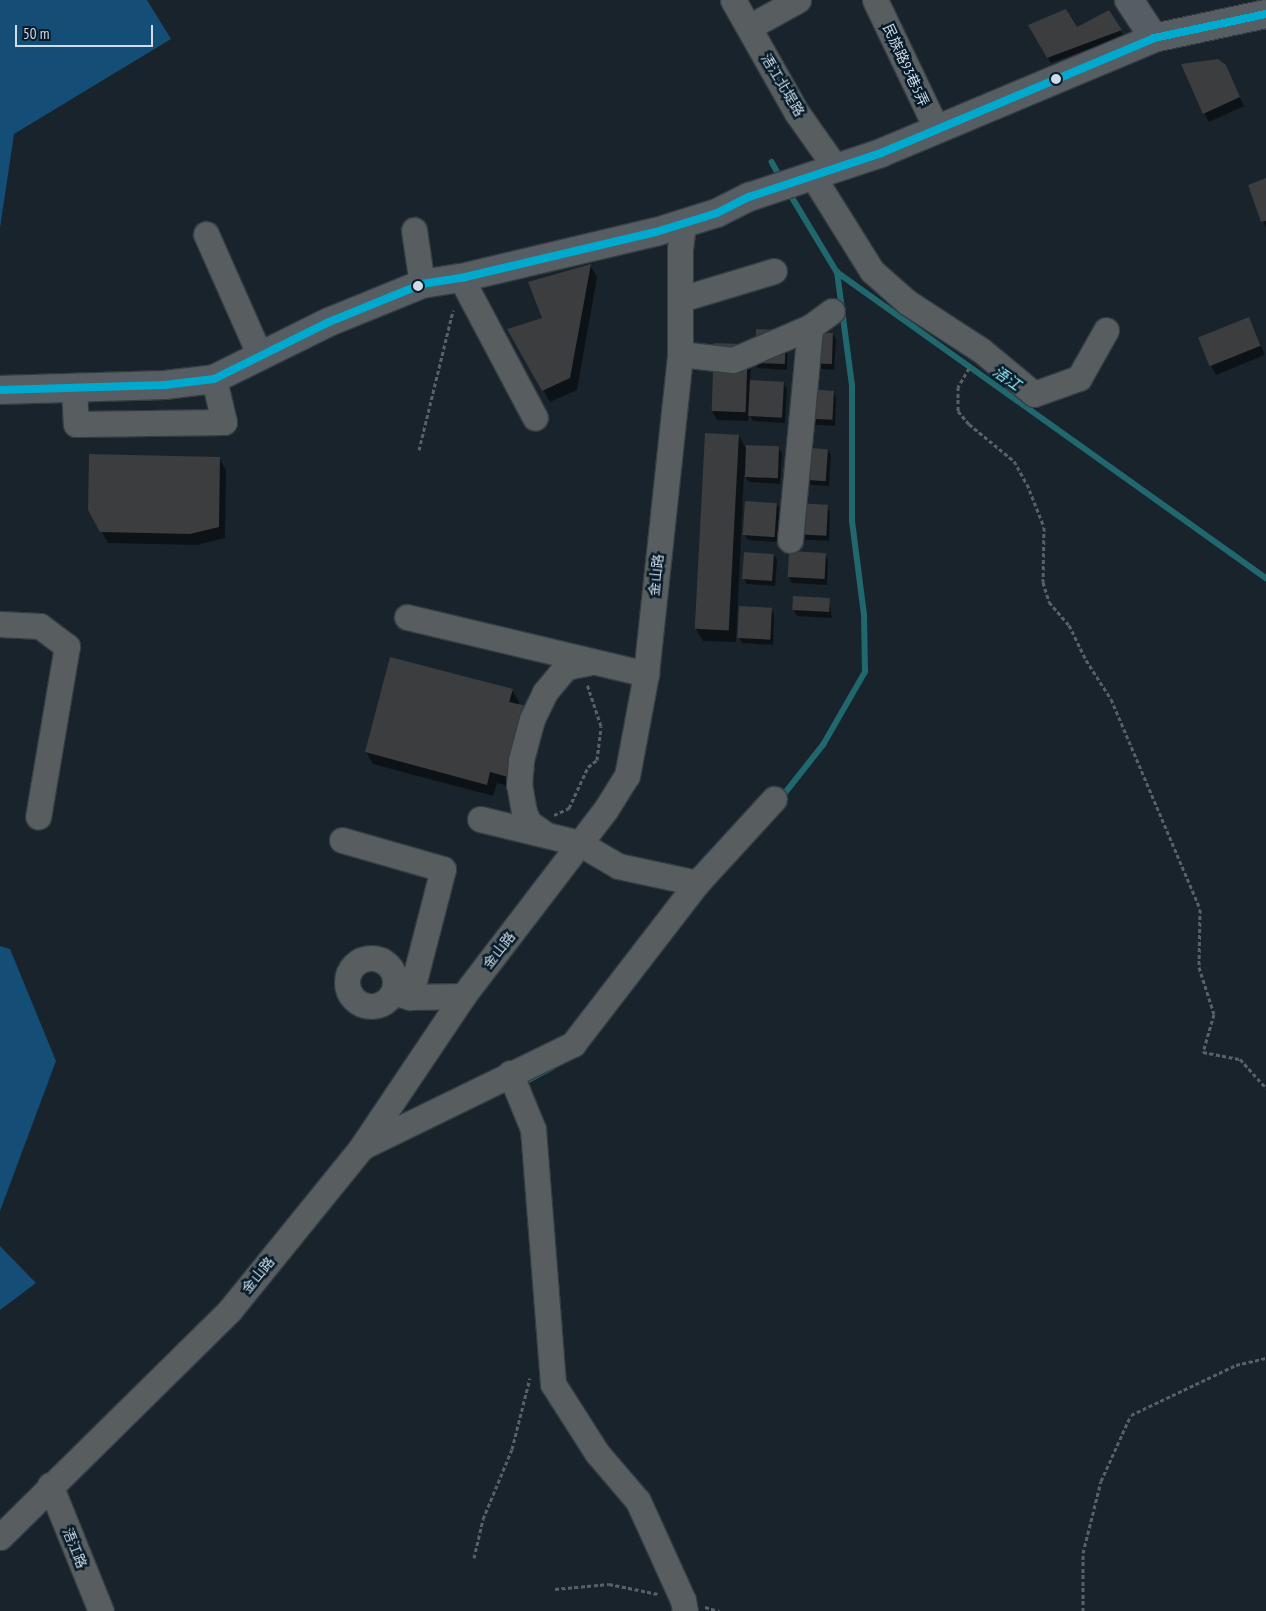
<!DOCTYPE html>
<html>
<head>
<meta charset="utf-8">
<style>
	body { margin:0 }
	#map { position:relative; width:1266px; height:1611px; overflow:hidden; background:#19232c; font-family:"PT Sans Narrow","Noto Sans TC",sans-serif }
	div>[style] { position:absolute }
	.forest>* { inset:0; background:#144d76 }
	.shadow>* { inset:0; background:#0007 }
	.stream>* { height:5.5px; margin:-2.75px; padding:0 2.75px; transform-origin:2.75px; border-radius:2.75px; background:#20686e }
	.building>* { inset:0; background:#3b3d3e; transform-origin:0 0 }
	.path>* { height:3px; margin-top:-1.5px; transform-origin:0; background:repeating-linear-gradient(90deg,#5a6063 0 4px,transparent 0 6.5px) }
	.roads { filter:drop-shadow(1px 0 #343d44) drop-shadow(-1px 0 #343d44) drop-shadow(0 1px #343d44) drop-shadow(0 -1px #343d44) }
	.minor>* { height:25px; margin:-12.5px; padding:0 12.5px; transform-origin:12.5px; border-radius:12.5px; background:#585e5f }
	.minor>.ring { margin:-12.5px; padding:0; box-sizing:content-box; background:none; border:25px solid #585e5f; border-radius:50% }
	.major>* { height:28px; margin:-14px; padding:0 14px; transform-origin:14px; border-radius:14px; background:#565e63 }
	.bus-1>* { height:8px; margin:-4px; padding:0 4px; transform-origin:4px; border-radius:4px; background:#00a9ce }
	.dots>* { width:14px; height:14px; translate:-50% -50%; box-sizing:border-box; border:2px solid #071b2a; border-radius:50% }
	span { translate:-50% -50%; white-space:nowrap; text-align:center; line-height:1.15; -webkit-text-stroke:5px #071b2a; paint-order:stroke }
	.street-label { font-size:14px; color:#d0dce7 }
	.water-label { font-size:15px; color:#95f5fd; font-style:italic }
	.scale { position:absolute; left:15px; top:25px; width:138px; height:22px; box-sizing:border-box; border:2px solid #d0dce7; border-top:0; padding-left:6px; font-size:15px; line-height:18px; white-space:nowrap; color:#d0dce7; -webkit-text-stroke:4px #071b2a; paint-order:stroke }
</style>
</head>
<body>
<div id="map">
	<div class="forest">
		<div style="clip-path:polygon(0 0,147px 0,171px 39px,14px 134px,0 228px)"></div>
		<div style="clip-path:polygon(0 946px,10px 949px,56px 1061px,0 1211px)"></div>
		<div style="clip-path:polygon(0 1246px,36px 1283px,0 1310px)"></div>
	</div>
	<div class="shadow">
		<div style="clip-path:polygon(1108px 12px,1124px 36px,1051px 63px,1029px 25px,1077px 29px)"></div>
		<div style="clip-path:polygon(1225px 66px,1244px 106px,1209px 122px,1204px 113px)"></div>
		<div style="clip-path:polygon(1266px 180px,1266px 228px,1249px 186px)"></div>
		<div style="clip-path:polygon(590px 265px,597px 277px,577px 390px,550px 402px,509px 330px,544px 319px)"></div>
		<div style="clip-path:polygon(1249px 319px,1265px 355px,1216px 375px,1211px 366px)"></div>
		<div style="clip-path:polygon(833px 334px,836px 340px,834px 370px,806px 368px)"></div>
		<div style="clip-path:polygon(788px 337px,787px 370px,758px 368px,755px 363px)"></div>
		<div style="clip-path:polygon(752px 354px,750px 381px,783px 383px,787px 389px,785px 423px,753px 421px,749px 414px,748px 421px,717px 420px,712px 411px)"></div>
		<div style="clip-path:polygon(833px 392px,836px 397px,835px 426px,802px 424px)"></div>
		<div style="clip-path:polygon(739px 436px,747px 451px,778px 448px,782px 453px,780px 484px,749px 482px,744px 474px,736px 642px,703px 641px,696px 629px)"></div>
		<div style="clip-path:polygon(828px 450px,831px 456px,829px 486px,799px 484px)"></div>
		<div style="clip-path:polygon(219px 458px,226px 470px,225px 538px,197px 545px,108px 543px,89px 510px)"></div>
		<div style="clip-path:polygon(777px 504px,780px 510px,778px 542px,748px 540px,745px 535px)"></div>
		<div style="clip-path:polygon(827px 506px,830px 512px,829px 541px,796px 539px)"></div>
		<div style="clip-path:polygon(825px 554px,828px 560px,827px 585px,792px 583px,789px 577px)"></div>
		<div style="clip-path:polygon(774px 555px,777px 560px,775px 586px,747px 584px,744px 579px)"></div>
		<div style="clip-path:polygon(829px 599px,832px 618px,797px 616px,794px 610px)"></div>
		<div style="clip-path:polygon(771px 609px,774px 614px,773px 645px,742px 643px,739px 638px)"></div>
		<div style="clip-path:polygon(512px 690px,519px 702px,515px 788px,497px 783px,493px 796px,373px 764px,366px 752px)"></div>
	</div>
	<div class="stream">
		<div style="left:772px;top:162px;width:21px;rotate:61deg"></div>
		<div style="left:789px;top:192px;width:93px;rotate:59deg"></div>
		<div style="left:837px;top:272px;width:527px;rotate:35.5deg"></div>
		<div style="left:781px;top:798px;width:68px;rotate:-51.6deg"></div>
		<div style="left:823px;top:745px;width:84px;rotate:-60.1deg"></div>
		<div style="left:865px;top:672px;width:57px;rotate:-91deg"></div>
		<div style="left:864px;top:615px;width:95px;rotate:-97.3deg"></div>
		<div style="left:852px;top:521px;width:135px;rotate:-90deg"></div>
		<div style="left:852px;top:386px;width:115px;rotate:-97.5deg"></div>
		<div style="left:521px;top:1084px;width:36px;rotate:-28deg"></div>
	</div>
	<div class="building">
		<div style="clip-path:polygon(1066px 9px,1077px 27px,1109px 10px,1122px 30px,1047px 58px,1028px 25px)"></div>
		<div style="clip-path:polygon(1218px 59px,1226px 65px,1240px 97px,1203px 114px,1181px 64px)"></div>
		<div style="clip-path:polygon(1266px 178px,1266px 221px,1261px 222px,1248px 185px)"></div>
		<div style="clip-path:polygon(591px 264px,570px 378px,542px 391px,507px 329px,542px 318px,528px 282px)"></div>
		<div style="left:1249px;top:317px;width:31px;height:55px;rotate:68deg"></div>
		<div style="left:756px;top:329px;width:30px;height:34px;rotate:2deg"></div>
		<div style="left:803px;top:332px;width:30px;height:31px;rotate:2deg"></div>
		<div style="left:714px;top:343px;width:34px;height:68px;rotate:2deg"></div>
		<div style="left:750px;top:380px;width:34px;height:36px;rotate:3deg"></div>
		<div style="left:799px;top:389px;width:35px;height:29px;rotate:3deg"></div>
		<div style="left:705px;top:433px;width:34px;height:196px;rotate:3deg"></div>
		<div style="left:746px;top:445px;width:33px;height:32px;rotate:2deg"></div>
		<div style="left:796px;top:447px;width:32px;height:32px;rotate:4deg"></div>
		<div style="clip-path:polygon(89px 454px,220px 457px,219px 527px,190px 534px,100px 532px,88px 510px)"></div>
		<div style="left:745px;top:501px;width:32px;height:34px;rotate:4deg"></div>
		<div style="left:793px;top:503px;width:35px;height:31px;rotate:3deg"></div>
		<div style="left:789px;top:551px;width:37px;height:26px;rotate:3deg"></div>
		<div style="left:744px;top:552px;width:30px;height:27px;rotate:4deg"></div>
		<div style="left:793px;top:596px;width:37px;height:14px;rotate:3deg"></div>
		<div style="left:739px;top:606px;width:33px;height:32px;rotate:3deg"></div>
		<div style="clip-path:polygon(390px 657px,513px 689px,509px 702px,527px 706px,508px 777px,490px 772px,487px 785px,365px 752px)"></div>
	</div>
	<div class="path">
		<div style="left:969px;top:368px;width:22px;rotate:120deg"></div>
		<div style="left:958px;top:387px;width:24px;rotate:90deg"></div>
		<div style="left:958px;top:411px;width:17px;rotate:50deg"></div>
		<div style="left:969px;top:424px;width:58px;rotate:39.4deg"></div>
		<div style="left:1014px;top:461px;width:26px;rotate:61deg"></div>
		<div style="left:1027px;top:484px;width:46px;rotate:68.4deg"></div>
		<div style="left:1044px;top:527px;width:55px;rotate:91deg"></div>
		<div style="left:1043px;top:582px;width:21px;rotate:73deg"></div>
		<div style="left:1049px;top:602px;width:30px;rotate:49deg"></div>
		<div style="left:1069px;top:625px;width:39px;rotate:64deg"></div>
		<div style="left:1086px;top:660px;width:46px;rotate:57.3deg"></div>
		<div style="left:1111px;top:699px;width:228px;rotate:67deg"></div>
		<div style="left:1200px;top:909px;width:58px;rotate:91deg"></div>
		<div style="left:1199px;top:967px;width:49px;rotate:72.3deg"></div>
		<div style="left:1214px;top:1014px;width:40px;rotate:106deg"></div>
		<div style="left:1203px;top:1052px;width:38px;rotate:11deg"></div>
		<div style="left:1240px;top:1059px;width:39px;rotate:48deg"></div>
		<div style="left:419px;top:450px;width:144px;rotate:-76.3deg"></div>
		<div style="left:554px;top:815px;width:17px;rotate:-25deg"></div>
		<div style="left:569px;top:808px;width:45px;rotate:-65.1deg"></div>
		<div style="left:588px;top:767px;width:11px;rotate:-38deg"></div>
		<div style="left:597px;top:760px;width:34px;rotate:-83deg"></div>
		<div style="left:601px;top:726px;width:44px;rotate:-108.4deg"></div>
		<div style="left:474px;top:1558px;width:40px;rotate:-77deg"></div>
		<div style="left:483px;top:1519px;width:76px;rotate:-67.5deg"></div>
		<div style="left:512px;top:1449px;width:73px;rotate:-75.8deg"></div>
		<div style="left:555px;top:1589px;width:54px;rotate:-5.3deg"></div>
		<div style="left:609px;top:1584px;width:50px;rotate:11.5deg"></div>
		<div style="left:705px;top:1607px;width:15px;rotate:16deg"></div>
		<div style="left:1083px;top:1611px;width:58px;rotate:-90deg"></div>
		<div style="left:1083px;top:1553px;width:74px;rotate:-76deg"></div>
		<div style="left:1101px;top:1481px;width:72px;rotate:-65.6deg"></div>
		<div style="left:1131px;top:1415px;width:116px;rotate:-25.5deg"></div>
		<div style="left:1236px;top:1365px;width:31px;rotate:-13deg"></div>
	</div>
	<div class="roads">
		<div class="minor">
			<div style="left:733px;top:0;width:130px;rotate:60.5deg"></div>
			<div style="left:797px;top:113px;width:67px;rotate:54.7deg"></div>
			<div style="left:875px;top:0;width:144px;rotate:64.5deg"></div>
			<div style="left:749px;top:27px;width:56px;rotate:-28.9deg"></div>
			<div style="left:812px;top:175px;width:113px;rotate:58deg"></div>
			<div style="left:872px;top:271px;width:47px;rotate:41.5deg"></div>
			<div style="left:907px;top:302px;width:88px;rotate:33deg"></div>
			<div style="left:981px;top:350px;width:69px;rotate:39.7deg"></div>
			<div style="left:1034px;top:394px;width:48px;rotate:-19.6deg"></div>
			<div style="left:1079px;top:378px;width:55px;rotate:-60.6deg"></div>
			<div style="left:414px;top:230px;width:55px;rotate:81.6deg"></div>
			<div style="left:206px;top:234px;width:133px;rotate:66.1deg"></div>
			<div style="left:461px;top:278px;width:158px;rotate:62.1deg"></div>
			<div style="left:681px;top:299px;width:97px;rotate:-16.8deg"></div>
			<div style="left:680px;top:354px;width:53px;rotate:6.5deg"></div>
			<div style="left:733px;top:360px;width:84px;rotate:-23.2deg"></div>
			<div style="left:810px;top:327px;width:27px;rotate:-36deg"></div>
			<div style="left:74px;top:388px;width:36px;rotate:87deg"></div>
			<div style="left:76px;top:424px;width:148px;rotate:-0.8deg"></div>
			<div style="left:224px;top:422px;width:44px;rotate:-103.1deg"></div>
			<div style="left:790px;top:540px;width:214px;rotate:-84.6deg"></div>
			<div style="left:407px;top:617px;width:246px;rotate:13.4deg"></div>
			<div style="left:0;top:624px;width:40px;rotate:2.9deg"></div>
			<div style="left:40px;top:626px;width:34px;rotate:37deg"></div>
			<div style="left:67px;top:646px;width:173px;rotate:99.6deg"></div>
			<div style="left:480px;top:819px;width:102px;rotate:13.6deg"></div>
			<div style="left:579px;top:843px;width:45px;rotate:30.5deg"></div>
			<div style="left:618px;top:866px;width:81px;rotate:12.1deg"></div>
			<div style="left:545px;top:834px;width:19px;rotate:-145deg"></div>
			<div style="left:529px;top:823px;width:12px;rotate:-114deg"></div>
			<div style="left:524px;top:812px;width:27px;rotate:-100deg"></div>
			<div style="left:519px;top:785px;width:25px;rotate:-85deg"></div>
			<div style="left:521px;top:760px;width:42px;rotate:-75deg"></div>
			<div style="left:532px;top:719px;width:30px;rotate:-64deg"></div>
			<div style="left:545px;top:692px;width:33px;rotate:-50deg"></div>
			<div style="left:566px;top:667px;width:25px;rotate:-11deg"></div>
			<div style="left:342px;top:840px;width:105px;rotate:16deg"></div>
			<div style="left:443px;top:869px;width:132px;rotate:104.5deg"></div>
			<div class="ring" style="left:347px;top:958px;width:23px;height:23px"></div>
			<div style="left:396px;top:993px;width:15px;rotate:16deg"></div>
			<div style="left:410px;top:997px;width:53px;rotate:-1.1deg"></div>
			<div style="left:510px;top:1073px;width:61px;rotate:67.7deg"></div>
			<div style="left:533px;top:1129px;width:256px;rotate:85.5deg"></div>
			<div style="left:553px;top:1384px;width:82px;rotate:57.5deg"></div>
			<div style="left:597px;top:1453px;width:63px;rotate:49.5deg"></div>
			<div style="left:638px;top:1501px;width:109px;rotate:65.6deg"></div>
			<div style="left:683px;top:1600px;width:11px;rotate:80deg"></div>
			<div style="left:364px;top:1146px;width:233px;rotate:-26deg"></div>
			<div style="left:573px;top:1044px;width:203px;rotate:-52.4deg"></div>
			<div style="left:697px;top:883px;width:114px;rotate:-47.5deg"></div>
			<div style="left:50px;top:1485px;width:136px;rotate:68deg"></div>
			<div style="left:0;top:1537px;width:323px;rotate:-44.6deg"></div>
			<div style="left:230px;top:1310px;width:208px;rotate:-51deg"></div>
			<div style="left:361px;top:1148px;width:183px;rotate:-56.1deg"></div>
			<div style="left:463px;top:996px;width:235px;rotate:-52.6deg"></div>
			<div style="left:606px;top:809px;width:39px;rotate:-58deg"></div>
			<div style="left:627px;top:776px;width:104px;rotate:-79.4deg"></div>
			<div style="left:646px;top:674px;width:322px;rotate:-83.9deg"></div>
			<div style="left:680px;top:354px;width:105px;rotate:-90deg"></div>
			<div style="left:680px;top:249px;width:26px;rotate:-83deg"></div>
		</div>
		<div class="major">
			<div style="left:1129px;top:0;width:45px;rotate:56.7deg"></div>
			<div style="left:0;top:390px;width:165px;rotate:-1.7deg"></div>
			<div style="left:165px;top:385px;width:49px;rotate:-7deg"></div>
			<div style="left:214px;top:379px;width:128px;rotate:-26.4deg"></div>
			<div style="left:329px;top:322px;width:100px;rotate:-22.2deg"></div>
			<div style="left:422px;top:284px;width:39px;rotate:-9deg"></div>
			<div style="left:461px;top:278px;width:200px;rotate:-13.3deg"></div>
			<div style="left:656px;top:232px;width:64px;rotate:-17.3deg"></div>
			<div style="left:717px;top:213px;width:36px;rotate:-27deg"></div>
			<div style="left:749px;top:197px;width:139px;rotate:-18.4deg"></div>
			<div style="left:881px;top:153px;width:296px;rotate:-22.8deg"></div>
			<div style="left:1154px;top:38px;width:115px;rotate:-12.1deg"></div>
		</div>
	</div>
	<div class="bus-1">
		<div style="left:0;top:390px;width:165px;rotate:-1.7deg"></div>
		<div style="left:165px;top:385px;width:49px;rotate:-7deg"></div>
		<div style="left:214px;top:379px;width:128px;rotate:-26.4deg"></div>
		<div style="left:329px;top:322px;width:100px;rotate:-22.2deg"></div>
		<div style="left:422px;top:284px;width:39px;rotate:-9deg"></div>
		<div style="left:461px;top:278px;width:200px;rotate:-13.3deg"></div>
		<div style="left:656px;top:232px;width:64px;rotate:-17.3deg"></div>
		<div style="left:717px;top:213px;width:36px;rotate:-27deg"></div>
		<div style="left:749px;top:197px;width:139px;rotate:-18.4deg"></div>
		<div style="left:881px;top:153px;width:296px;rotate:-22.8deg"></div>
		<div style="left:1154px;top:38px;width:115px;rotate:-12.1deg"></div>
	</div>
	<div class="dots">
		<div style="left:1056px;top:79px;background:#d0dce7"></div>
		<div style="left:418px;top:286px;background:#d0dce7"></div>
	</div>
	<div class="street-label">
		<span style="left:906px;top:65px;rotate:65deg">民族路93巷5弄</span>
		<span style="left:783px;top:85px;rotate:59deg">浯江北堤路</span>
		<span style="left:656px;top:575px;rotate:-84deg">金山路</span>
		<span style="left:499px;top:950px;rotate:-52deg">金山路</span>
		<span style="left:258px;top:1275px;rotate:-51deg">金山路</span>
		<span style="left:75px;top:1548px;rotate:68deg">浯江路</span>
	</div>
	<div class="water-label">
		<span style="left:1007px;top:378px;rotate:35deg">浯江</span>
	</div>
	<div class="scale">50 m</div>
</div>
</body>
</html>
